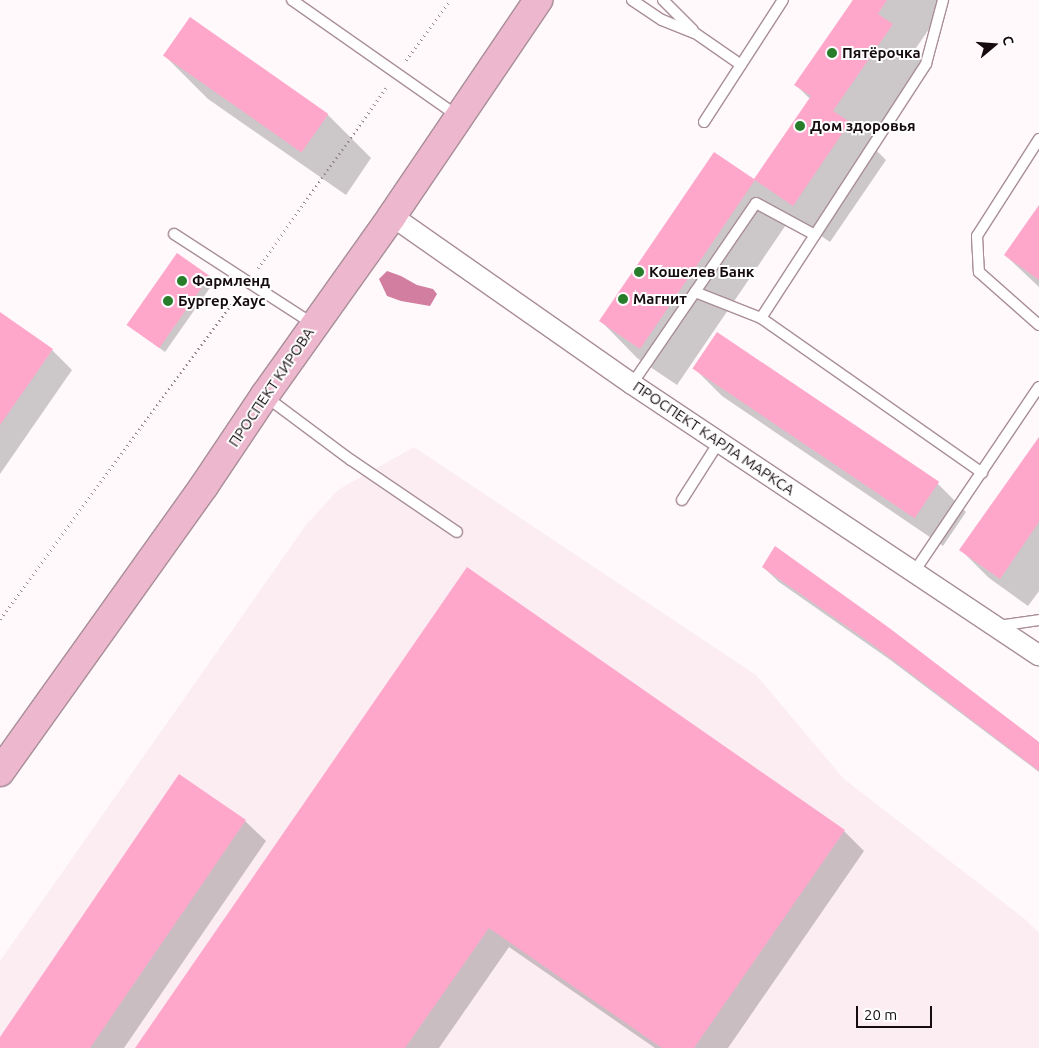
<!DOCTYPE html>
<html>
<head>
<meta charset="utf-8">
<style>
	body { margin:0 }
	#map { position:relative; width:1039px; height:1048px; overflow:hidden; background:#fff9fb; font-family:Ubuntu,sans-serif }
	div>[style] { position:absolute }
	.built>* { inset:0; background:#fcedf3 }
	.water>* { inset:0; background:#d17ea1 }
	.shadow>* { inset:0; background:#0003 }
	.building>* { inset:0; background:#fea7cb; transform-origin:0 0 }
	.path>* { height:3px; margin-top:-1.5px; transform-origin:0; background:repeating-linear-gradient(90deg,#938b8e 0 1px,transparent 0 5px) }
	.roads { filter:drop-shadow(1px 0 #a98e98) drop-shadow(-1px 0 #a98e98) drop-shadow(0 1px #a98e98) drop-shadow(0 -1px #a98e98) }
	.service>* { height:10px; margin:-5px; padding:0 5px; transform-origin:5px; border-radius:5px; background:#fff }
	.minor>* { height:20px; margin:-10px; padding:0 10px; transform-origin:10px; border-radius:10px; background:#fff }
	.primary>* { height:28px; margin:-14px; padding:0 14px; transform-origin:14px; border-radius:14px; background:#edb8ce }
	.dots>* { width:14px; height:14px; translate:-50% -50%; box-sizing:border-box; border:2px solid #fff; border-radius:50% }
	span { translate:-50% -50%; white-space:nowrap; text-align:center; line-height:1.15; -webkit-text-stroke:4px #fff; paint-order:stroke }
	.poi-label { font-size:15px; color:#160c10; font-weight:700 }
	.left { translate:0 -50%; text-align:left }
	.street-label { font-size:15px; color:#160c10 }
	.north { position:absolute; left:969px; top:20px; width:50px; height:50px; -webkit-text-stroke:4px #fff; paint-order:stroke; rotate:72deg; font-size:14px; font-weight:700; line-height:20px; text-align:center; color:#160c10 }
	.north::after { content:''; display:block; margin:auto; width:18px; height:22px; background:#160c10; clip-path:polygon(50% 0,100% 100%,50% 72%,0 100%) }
	.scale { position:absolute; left:856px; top:1006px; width:76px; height:22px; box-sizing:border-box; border:2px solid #160c10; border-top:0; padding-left:6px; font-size:15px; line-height:18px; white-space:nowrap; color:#160c10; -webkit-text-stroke:4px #fff; paint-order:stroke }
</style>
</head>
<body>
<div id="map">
	<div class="built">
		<div style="clip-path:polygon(414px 447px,756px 675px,844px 779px,1026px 920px,1039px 933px,1039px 1048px,0 1048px,0 961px,306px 525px,338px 490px)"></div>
	</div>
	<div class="water">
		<div style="clip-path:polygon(387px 271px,401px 276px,417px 285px,433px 289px,437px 294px,430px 306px,401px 301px,387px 296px,379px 279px)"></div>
	</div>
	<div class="shadow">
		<div style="clip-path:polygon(853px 0,949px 0,916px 48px,929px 62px,872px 146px,886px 160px,830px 242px,792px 216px,677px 385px,637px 358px,601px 321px,754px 181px,810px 99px,796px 85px)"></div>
		<div style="clip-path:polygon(165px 56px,328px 115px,371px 158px,346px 195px,208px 99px)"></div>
		<div style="clip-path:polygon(1039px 207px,1039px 287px,1005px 255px)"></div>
		<div style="clip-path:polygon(209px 277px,214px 282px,165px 352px,128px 325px)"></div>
		<div style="clip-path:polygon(0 313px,52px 350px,72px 370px,0 474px)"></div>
		<div style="clip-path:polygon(694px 368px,938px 484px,966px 512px,943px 546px,722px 396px)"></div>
		<div style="clip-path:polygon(1039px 439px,1039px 591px,1028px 606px,989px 578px,961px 550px)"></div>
		<div style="clip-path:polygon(763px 567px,887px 628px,1039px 744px,1039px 772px,889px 659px,779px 582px)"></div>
		<div style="clip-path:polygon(467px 569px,844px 831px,864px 851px,728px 1048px,655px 1048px,509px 947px,439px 1048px,136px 1048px)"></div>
		<div style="clip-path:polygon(245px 821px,266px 841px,124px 1048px,0 1048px,0 1039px)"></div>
	</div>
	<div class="building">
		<div style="clip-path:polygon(853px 0,887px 0,878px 14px,893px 24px,833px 111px,850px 122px,793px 206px,755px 180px,640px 349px,599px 321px,714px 152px,754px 179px,811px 96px,794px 85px)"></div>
		<div style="left:190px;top:17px;width:169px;height:47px;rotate:35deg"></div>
		<div style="clip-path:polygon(1039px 205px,1039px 280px,1004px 255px)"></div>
		<div style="left:177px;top:253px;width:40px;height:88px;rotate:35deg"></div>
		<div style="clip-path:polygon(0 312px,53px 349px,0 425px)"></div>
		<div style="left:717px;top:332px;width:268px;height:44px;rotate:34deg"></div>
		<div style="clip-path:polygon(1039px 437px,1039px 522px,1000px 579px,959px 550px)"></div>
		<div style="clip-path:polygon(775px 546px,888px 627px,1039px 742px,1039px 771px,872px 644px,762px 567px)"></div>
		<div style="clip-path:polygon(467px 567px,845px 830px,694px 1048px,662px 1048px,489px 928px,405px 1048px,135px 1048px)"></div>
		<div style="clip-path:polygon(179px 774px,246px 820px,90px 1048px,0 1048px,0 1037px)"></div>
	</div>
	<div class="path">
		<div style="left:406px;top:60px;width:74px;rotate:-53.7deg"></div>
		<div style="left:258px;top:268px;width:221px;rotate:-54.6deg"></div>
		<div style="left:0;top:619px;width:402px;rotate:-53.7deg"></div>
	</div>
	<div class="roads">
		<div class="service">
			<div style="left:292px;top:0;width:204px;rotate:35deg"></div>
			<div style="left:632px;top:0;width:36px;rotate:34deg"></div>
			<div style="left:662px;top:20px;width:35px;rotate:22deg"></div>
			<div style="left:695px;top:33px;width:56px;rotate:34.8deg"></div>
			<div style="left:663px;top:0;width:42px;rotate:45deg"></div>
			<div style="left:704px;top:122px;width:145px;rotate:-57.1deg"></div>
			<div style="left:1039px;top:139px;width:115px;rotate:122.6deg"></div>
			<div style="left:977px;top:236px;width:36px;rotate:87deg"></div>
			<div style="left:979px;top:272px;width:80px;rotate:41.5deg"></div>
			<div style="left:174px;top:234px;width:166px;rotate:32.9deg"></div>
			<div style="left:695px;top:292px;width:71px;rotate:21.5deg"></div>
			<div style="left:761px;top:318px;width:303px;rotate:-57deg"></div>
			<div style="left:926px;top:64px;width:66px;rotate:-75.1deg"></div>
			<div style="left:761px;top:318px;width:270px;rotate:35deg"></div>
			<div style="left:632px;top:384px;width:219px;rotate:-55.6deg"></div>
			<div style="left:756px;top:203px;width:67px;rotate:28.5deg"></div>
			<div style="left:265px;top:396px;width:107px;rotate:36.7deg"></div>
			<div style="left:351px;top:460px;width:128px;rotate:34.2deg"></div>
			<div style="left:682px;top:500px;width:69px;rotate:-57.5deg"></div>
			<div style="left:914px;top:572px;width:223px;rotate:-56deg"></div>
			<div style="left:998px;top:626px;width:41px;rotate:-8.3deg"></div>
		</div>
		<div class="minor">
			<div style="left:392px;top:216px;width:293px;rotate:35deg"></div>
			<div style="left:632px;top:384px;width:489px;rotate:33.7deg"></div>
		</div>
		<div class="primary">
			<div style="left:0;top:772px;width:351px;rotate:-54.5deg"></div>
			<div style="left:204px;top:486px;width:110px;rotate:-56.2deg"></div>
			<div style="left:265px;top:395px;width:219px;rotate:-54.6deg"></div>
			<div style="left:392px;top:216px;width:261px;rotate:-55.9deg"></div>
		</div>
	</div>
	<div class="dots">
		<div style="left:832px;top:53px;background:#287d2a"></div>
		<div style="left:800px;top:126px;background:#287d2a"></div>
		<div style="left:639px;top:272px;background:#287d2a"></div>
		<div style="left:182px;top:281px;background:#287d2a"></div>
		<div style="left:623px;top:299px;background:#287d2a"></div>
		<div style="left:168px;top:301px;background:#287d2a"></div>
	</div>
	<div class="poi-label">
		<span class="left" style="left:842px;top:53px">Пятёрочка</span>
		<span class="left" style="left:810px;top:126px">Дом здоровья</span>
		<span class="left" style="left:649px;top:272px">Кошелев Банк</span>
		<span class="left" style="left:192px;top:281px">Фармленд</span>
		<span class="left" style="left:633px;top:299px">Магнит</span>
		<span class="left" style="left:178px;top:301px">Бургер Хаус</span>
	</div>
	<div class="street-label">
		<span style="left:271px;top:387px;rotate:-56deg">ПРОСПЕКТ КИРОВА</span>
		<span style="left:714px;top:438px;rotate:34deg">ПРОСПЕКТ КАРЛА МАРКСА</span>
	</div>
	<div class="north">С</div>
	<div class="scale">20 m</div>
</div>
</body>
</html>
